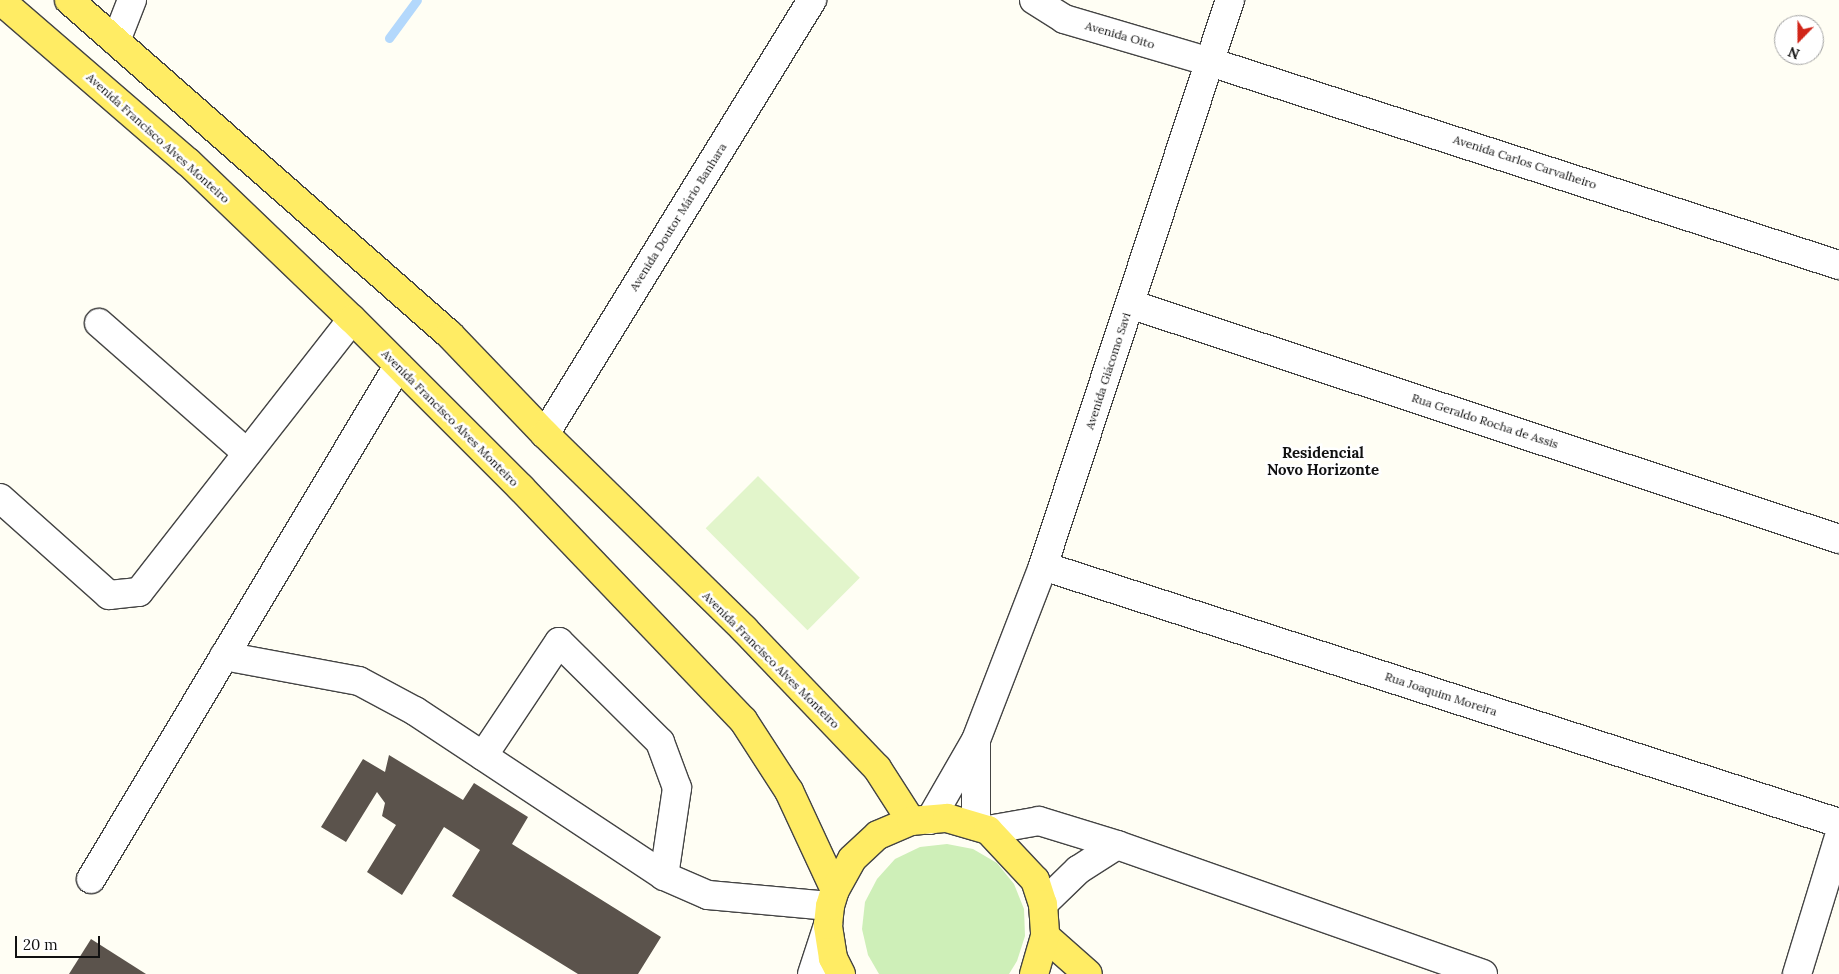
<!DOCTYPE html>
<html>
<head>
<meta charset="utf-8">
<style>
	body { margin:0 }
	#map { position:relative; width:1839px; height:974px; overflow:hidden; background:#fffef4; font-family:Lora,serif }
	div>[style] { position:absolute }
	.green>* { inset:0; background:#ceefb8 }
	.pitch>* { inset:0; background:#e2f5cb; transform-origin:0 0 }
	.stream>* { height:9px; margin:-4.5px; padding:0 4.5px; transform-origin:4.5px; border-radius:4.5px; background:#b3d8fc }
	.building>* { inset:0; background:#5b534c }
	.roads { filter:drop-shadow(1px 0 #444) drop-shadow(-1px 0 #444) drop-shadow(0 1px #444) drop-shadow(0 -1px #444) }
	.minor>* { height:28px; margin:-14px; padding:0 14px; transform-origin:14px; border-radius:14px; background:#fff }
	.major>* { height:28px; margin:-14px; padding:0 14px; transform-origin:14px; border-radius:14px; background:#ffec64 }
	span { translate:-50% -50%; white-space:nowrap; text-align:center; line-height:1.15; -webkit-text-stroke:5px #fff; paint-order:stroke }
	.street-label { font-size:12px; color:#111 }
	.quarter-label { font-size:15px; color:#111; font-weight:700 }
	.north { position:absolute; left:1774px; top:15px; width:50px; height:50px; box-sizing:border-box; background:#fff; border:1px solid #a0a0a0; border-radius:50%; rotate:202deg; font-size:14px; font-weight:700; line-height:20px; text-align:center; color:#111 }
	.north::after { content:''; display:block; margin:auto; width:18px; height:22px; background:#d12518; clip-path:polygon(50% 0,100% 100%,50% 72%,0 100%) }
	.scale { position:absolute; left:15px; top:936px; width:85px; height:22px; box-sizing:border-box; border:2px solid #111; border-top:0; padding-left:6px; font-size:15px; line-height:18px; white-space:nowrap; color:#111; -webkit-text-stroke:4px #fff; paint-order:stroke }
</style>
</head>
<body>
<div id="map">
	<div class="green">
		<div style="clip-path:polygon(947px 844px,973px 849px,997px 863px,1014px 884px,1024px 909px,1025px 936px,1017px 961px,1009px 974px,879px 974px,868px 955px,862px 929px,865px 902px,877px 879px,895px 859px,920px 847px)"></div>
	</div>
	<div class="pitch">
		<div style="left:758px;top:476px;width:144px;height:74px;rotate:45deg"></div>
	</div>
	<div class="stream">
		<div style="left:389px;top:38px;width:47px;rotate:-53.6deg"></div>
	</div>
	<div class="building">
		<div style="clip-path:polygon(389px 755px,463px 800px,474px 783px,528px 817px,512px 844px,661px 937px,638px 974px,578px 974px,452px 896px,480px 850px,444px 827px,402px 895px,367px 872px,396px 825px,382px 816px,385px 803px,377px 792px,346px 842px,321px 827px,363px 759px,385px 772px)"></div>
		<div style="clip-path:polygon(91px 939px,146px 974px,69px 974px)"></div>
	</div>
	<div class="roads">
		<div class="minor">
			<div style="left:1034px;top:0;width:36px;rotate:32deg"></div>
			<div style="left:1064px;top:19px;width:152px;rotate:16.4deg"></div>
			<div style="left:1210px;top:62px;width:661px;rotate:17.89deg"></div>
			<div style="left:116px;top:41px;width:44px;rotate:-68.7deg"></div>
			<div style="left:1130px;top:304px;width:747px;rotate:18.34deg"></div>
			<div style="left:99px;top:323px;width:197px;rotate:41.3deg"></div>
			<div style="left:545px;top:434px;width:510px;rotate:-58.4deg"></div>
			<div style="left:0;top:498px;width:146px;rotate:41.7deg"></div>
			<div style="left:109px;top:595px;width:30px;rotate:-6deg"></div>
			<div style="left:139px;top:592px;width:346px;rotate:-52deg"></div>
			<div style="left:1043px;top:566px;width:836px;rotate:17.89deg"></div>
			<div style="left:224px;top:656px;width:137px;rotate:10.5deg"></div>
			<div style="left:359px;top:681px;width:64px;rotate:28.2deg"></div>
			<div style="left:415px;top:711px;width:299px;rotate:33.5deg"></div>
			<div style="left:664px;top:876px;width:48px;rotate:23.4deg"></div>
			<div style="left:708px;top:895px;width:122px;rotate:5.2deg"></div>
			<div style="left:976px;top:741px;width:85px;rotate:90deg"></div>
			<div style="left:483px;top:756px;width:137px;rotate:-56.3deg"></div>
			<div style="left:559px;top:642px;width:142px;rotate:44.7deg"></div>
			<div style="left:660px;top:742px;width:49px;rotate:69.7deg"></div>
			<div style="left:677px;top:788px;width:89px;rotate:98.4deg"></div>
			<div style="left:930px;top:820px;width:92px;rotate:-60.1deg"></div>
			<div style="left:976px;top:740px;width:186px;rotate:-68.9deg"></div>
			<div style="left:1043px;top:566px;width:596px;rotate:-71.72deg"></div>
			<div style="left:988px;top:830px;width:52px;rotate:-10deg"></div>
			<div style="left:1039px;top:821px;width:82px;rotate:17.1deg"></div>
			<div style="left:1117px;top:845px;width:388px;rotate:19.4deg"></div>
			<div style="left:91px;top:879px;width:598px;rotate:-59.1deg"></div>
			<div style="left:1043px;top:904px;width:49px;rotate:-44.2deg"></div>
			<div style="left:1078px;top:870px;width:46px;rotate:-32.7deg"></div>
			<div style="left:812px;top:974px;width:52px;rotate:-71.9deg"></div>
			<div style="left:1797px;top:974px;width:143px;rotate:-73deg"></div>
		</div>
		<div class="major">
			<div style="left:0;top:0;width:248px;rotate:40.8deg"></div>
			<div style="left:188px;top:162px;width:227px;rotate:43.8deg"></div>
			<div style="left:352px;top:319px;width:239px;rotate:45deg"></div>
			<div style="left:521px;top:488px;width:321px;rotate:46.3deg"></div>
			<div style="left:743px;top:720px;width:85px;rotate:57.1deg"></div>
			<div style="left:789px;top:791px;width:109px;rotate:65.1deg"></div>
			<div style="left:69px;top:0;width:507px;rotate:41.32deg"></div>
			<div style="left:450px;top:335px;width:137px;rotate:46.2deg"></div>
			<div style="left:545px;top:434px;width:279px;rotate:44.4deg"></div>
			<div style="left:744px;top:629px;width:192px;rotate:46.3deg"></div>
			<div style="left:877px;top:768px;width:63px;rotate:57.3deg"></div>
			<div style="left:1045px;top:936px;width:57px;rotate:41.5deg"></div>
			<div style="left:841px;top:974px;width:18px;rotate:-117deg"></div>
			<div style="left:833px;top:958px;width:33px;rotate:-99deg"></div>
			<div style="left:828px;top:925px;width:19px;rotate:-84deg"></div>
			<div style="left:830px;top:906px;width:17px;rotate:-73deg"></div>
			<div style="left:835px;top:890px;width:35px;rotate:-61deg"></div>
			<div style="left:852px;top:859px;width:35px;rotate:-43deg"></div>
			<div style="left:878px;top:835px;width:36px;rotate:-23deg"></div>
			<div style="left:911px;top:821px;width:36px;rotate:-5deg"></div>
			<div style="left:947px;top:818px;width:43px;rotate:16.3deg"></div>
			<div style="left:988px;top:830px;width:69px;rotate:46.8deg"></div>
			<div style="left:1035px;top:880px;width:25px;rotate:72deg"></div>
			<div style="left:1043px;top:904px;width:32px;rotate:86deg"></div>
			<div style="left:1045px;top:936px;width:40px;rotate:106deg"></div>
		</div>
	</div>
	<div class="street-label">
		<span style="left:1120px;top:35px;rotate:16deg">Avenida Oito</span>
		<span style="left:158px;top:138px;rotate:42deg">Avenida Francisco Alves Monteiro</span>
		<span style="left:1525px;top:162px;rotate:18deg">Avenida Carlos Carvalheiro</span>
		<span style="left:678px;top:217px;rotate:-58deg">Avenida Doutor Mário Banhara</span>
		<span style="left:1108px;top:371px;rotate:-72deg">Avenida Giácomo Savi</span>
		<span style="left:450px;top:418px;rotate:45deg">Avenida Francisco Alves Monteiro</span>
		<span style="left:1485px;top:421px;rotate:18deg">Rua Geraldo Rocha de Assis</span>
		<span style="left:771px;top:660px;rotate:45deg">Avenida Francisco Alves Monteiro</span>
		<span style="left:1441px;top:694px;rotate:18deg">Rua Joaquim Moreira</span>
	</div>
	<div class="quarter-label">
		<span style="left:1323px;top:461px">Residencial<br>Novo Horizonte</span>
	</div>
	<div class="north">N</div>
	<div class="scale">20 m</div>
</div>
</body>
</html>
